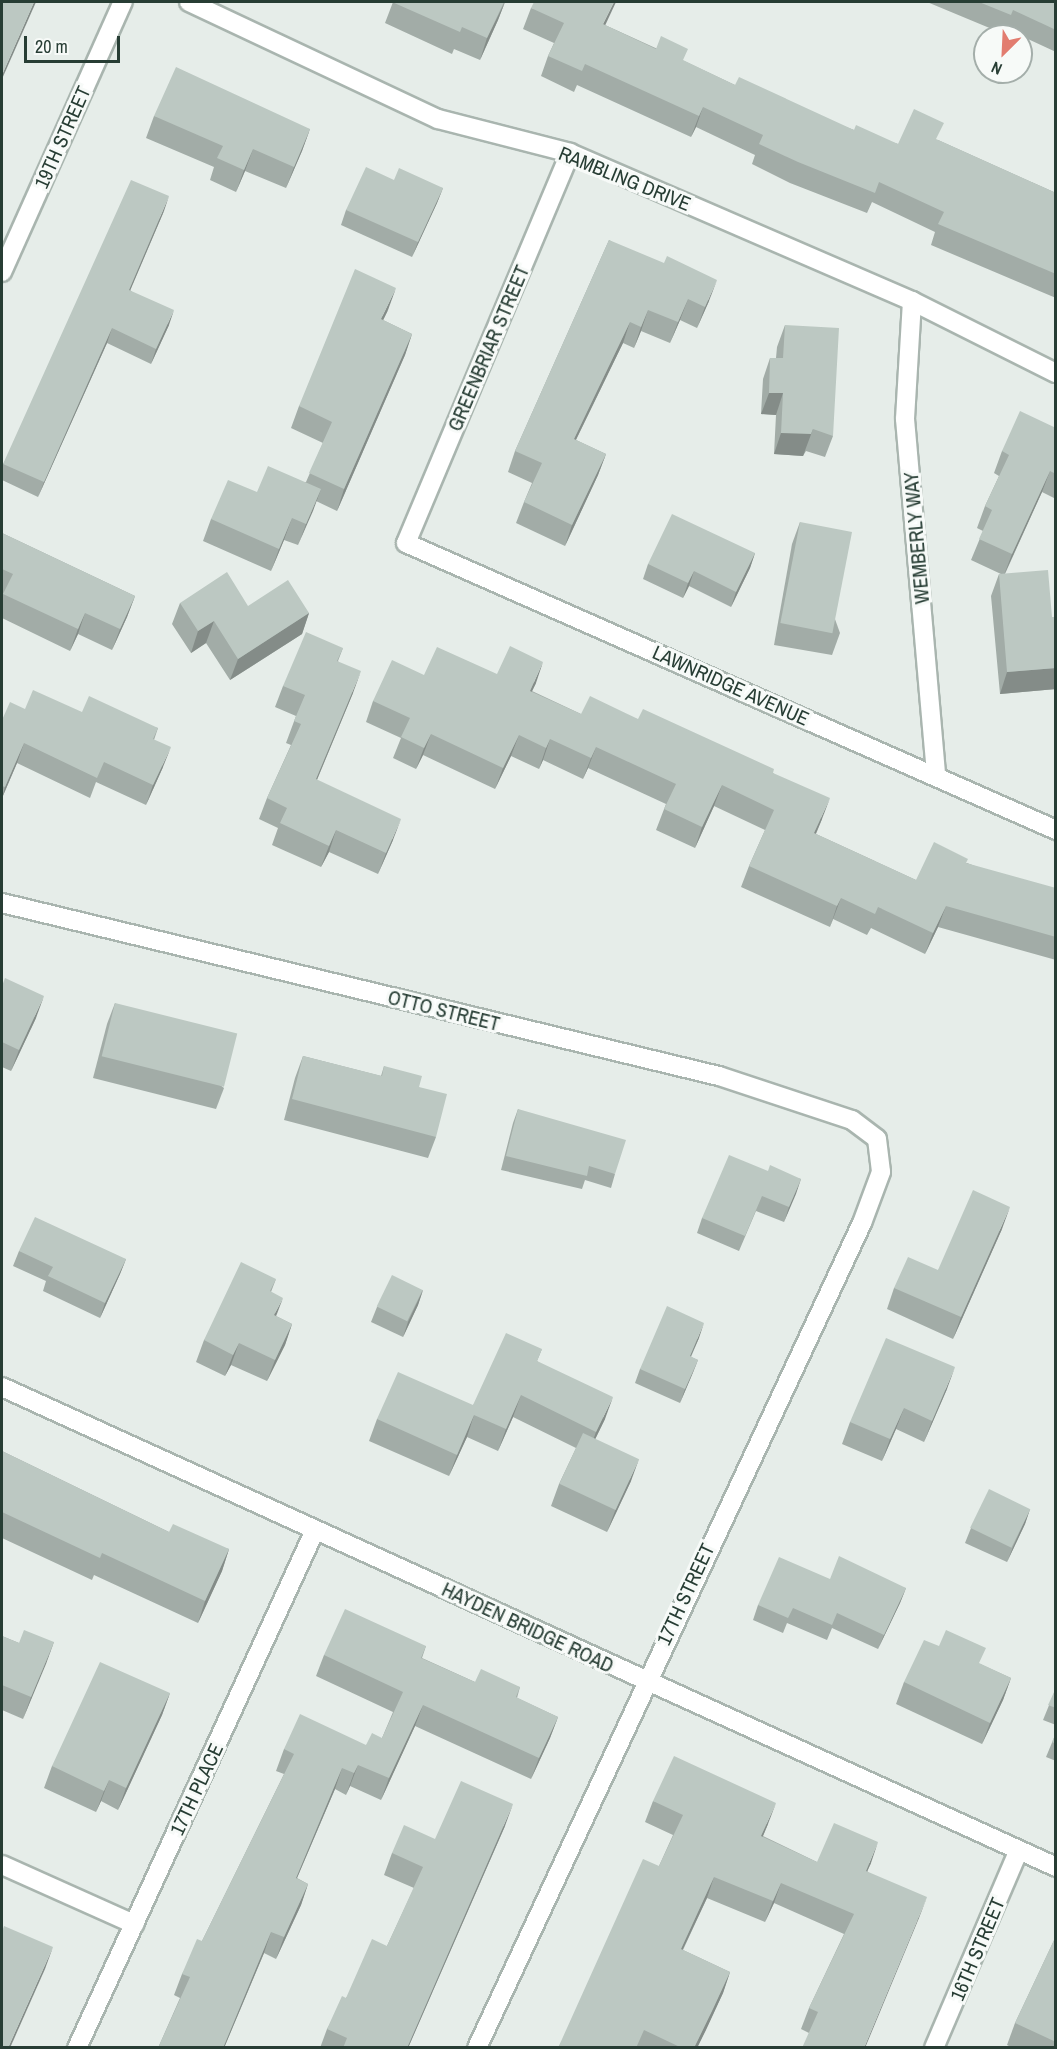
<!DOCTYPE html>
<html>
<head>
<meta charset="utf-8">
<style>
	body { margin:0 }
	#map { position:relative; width:1057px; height:2049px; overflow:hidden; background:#e6ede9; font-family:"Archivo Narrow",sans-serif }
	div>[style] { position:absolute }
	.roads { filter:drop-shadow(2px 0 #a9b5af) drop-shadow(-2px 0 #a9b5af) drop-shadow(0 2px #a9b5af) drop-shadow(0 -2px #a9b5af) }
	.minor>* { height:18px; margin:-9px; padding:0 9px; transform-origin:9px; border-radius:9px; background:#fff }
	.wall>* { inset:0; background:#a2aca7 }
	.shaded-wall>* { inset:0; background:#848c88 }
	.building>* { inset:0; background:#bcc8c2; transform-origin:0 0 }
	span { translate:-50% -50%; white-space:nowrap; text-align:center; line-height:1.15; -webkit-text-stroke:6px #f7faf8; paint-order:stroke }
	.street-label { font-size:20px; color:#273d34 }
	.frame { position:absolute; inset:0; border:3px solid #273d34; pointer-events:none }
	.north { position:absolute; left:973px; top:24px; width:60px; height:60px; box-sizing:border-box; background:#f7faf8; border:2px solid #a4aeaa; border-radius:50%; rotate:204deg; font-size:16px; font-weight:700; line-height:24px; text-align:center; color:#273d34 }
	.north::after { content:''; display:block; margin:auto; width:21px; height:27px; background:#e27c6f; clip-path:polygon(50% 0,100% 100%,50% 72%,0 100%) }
	.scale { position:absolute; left:24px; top:36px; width:96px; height:27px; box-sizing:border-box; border:3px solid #273d34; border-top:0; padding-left:8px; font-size:18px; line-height:21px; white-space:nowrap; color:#273d34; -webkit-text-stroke:4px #f7faf8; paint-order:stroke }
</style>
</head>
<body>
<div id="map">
	<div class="roads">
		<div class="minor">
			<div style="left:189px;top:2px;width:275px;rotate:25.2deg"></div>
			<div style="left:438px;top:119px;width:136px;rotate:14.4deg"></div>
			<div style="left:570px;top:153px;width:373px;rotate:23.4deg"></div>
			<div style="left:912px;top:301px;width:161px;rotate:26.6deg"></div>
			<div style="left:570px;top:153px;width:423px;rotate:112.8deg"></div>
			<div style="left:406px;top:543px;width:711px;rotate:23.82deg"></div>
			<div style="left:2px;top:272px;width:296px;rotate:-65.9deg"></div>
			<div style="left:912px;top:301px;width:118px;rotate:93.4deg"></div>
			<div style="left:905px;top:419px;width:357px;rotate:85deg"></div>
			<div style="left:2px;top:903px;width:738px;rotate:13.57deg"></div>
			<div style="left:719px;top:1076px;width:140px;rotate:18.3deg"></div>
			<div style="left:852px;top:1120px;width:31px;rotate:37deg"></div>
			<div style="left:877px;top:1139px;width:33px;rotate:83deg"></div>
			<div style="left:881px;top:1172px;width:54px;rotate:110.4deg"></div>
			<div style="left:862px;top:1223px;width:910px;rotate:115.02deg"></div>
			<div style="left:2px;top:1387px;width:1158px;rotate:24.48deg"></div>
			<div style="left:2px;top:1865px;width:145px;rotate:24.1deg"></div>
			<div style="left:77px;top:2048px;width:570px;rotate:-65.32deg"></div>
			<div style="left:934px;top:2048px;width:215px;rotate:-66.8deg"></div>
		</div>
	</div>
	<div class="wall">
		<div style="clip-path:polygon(393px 2px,505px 2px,498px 20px,480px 60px,454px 49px,452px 54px,385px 23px)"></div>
		<div style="clip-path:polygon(927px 2px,1056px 2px,1056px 52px,1006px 29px,1004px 34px)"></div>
		<div style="clip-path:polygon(531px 8px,605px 25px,684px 61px,735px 85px,854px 130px,898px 144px,938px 140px,1056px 193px,1056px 298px,931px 245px,935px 232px,872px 202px,867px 213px,790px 183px,752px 164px,755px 155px,696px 127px,691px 137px,577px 85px,574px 92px,541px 76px,548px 56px,554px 43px,523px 29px)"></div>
		<div style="clip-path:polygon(154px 116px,310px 129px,302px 151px,286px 188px,245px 171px,236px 192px,210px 180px,214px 167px,146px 138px)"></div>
		<div style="clip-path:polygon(394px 180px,443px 188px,437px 203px,412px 257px,341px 225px,346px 210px)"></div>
		<div style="clip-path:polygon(164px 211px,130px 290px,169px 325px,151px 364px,107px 343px,38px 497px,2px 480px,2px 467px,3px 464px)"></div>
		<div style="clip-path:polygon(609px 240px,709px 301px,697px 328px,680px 320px,670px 343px,641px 331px,634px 348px,623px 343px,576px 440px,606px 454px,598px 475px,565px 546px,516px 523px,524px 502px,532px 483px,508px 472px,515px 451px)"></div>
		<div style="clip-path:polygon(388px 310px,383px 320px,412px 334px,405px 355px,337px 511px,316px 501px,298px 545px,284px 540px,271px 571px,203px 541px,211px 519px,257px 492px,306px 482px,323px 443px,291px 428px,299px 406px)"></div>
		<div style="clip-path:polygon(785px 325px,833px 436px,825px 457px,806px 451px,803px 456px,774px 454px,776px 415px,761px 414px,763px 379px,770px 358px,776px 358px,777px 347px)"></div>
		<div style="clip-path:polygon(1056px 428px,1056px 499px,1042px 492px,1005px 574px,1052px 617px,1056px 617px,1056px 689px,1000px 694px,991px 596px,999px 574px,1001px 574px,971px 560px,983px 531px,977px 528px,985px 506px,999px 476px,994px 473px,1002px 451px)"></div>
		<div style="clip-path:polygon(800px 522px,840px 633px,832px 655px,774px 645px,792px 544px)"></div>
		<div style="clip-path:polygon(2px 533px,135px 596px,127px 617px,112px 650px,78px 634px,70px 651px,2px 618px,2px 599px,3px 595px,2px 595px)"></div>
		<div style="clip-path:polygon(755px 553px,750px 568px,731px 607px,689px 586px,683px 598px,643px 579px,648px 564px)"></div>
		<div style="clip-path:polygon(180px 603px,248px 606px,309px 613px,302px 634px,230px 680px,206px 643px,191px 653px,172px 624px)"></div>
		<div style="clip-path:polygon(343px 648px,338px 661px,353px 693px,317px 780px,393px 840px,378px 874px,329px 852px,321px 867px,272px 845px,278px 828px,259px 819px,267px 798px,291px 745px,286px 743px,296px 716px,275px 707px,283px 686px)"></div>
		<div style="clip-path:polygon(497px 674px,536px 683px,532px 691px,581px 714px,638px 719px,773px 773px,822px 819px,816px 834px,916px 880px,967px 863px,1056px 897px,1056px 960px,938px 927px,925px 954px,871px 928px,867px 935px,833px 919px,830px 927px,741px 887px,749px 866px,765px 830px,714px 806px,695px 848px,656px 830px,666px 804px,588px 768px,583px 779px,543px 760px,539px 769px,511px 756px,495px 789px,423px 755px,416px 769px,393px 758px,401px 738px,366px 722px,373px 701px,424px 675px)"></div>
		<div style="clip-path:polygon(25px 709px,82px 712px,158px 728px,154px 740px,163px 767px,146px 805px,96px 782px,90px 798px,17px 763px,2px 798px,2px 720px)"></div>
		<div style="clip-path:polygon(2px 986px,36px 1018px,11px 1071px,2px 1067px)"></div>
		<div style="clip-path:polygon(115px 1003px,224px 1088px,216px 1109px,93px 1078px,107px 1024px)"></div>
		<div style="clip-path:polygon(303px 1056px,381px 1076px,384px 1066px,419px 1087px,436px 1137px,428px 1158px,284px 1120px,295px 1078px)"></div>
		<div style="clip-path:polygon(518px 1109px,615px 1174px,611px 1188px,585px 1180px,582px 1189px,501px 1170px,513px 1123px)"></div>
		<div style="clip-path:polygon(768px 1171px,801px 1179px,784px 1222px,756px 1211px,739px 1251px,697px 1233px,702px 1218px)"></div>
		<div style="clip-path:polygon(1002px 1229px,953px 1339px,887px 1309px,894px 1288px,938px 1270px)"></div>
		<div style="clip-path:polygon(19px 1251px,126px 1259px,120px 1274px,100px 1318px,43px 1291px,46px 1281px,13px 1266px)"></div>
		<div style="clip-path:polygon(276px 1279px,271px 1292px,276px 1316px,292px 1324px,285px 1345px,267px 1381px,231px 1365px,225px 1376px,196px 1362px,204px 1340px)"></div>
		<div style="clip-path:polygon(423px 1290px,418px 1305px,403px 1337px,371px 1322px,377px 1307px)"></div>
		<div style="clip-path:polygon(699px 1338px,691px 1357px,698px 1360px,680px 1403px,635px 1383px,640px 1369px)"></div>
		<div style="clip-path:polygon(542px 1349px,537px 1361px,605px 1419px,595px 1439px,631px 1481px,607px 1532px,551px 1506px,559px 1484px,576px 1448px,513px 1417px,498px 1451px,467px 1437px,449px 1476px,369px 1441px,377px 1419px,473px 1405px)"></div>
		<div style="clip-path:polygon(947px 1389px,924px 1442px,896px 1429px,882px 1461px,842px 1444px,850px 1422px)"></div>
		<div style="clip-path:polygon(2px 1451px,169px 1532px,229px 1549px,222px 1571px,198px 1623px,94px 1575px,92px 1580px,2px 1538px)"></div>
		<div style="clip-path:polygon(1030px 1509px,1025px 1524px,1007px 1562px,965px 1543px,971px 1528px)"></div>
		<div style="clip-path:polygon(830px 1579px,906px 1588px,900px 1603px,878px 1649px,832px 1628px,827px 1640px,787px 1623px,783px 1633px,753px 1620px,758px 1605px)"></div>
		<div style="clip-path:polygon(2px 1636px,19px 1643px,54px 1642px,23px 1719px,2px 1710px)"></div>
		<div style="clip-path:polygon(426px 1646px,422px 1658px,475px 1682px,520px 1687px,517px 1698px,558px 1717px,550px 1738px,531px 1779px,415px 1726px,381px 1800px,350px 1786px,346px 1795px,335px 1789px,297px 1878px,308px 1884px,301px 1905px,276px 1959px,264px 1953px,224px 2048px,158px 2048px,180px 1998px,174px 1995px,182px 1974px,202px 1941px,284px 1774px,276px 1771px,284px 1749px,366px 1745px,382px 1738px,393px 1712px,316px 1676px,324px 1655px)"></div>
		<div style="clip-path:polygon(980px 1664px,1011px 1678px,1003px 1700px,982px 1744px,896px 1704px,904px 1682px)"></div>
		<div style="clip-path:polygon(1056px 1688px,1056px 1725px,1043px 1720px)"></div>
		<div style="clip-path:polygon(170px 1693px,162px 1715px,118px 1810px,101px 1801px,96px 1812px,44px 1788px,52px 1766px)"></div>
		<div style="clip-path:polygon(1056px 1733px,1056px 1761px,1046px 1757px)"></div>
		<div style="clip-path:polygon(653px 1801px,768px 1824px,763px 1836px,817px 1862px,871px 1863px,867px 1871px,919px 1918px,809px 2033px,801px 2029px,809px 2008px,844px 1934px,774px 1903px,765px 1922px,707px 1898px,683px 1950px,730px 1972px,723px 1993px,697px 2048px,558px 2048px,659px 1866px,673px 1835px,645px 1822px)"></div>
		<div style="clip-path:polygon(505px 1826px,408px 2048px,320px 2048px,327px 2029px,346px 1998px,387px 1946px,414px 1888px,384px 1875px,392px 1853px,435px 1839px)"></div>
		<div style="clip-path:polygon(1056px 1936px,1056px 2048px,1013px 2048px,1007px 2045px,1015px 2023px)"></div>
	</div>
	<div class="shaded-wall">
		<div style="clip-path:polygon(34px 2px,36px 2px,2px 79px,2px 75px)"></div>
		<div style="clip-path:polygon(505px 2px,498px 20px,480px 60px,487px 38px)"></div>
		<div style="clip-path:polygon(614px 2px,616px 2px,596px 45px,603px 24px)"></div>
		<div style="clip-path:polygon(703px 107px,696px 127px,691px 137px,699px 116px)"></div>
		<div style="clip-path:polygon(310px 129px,302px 151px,286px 188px,294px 167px)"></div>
		<div style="clip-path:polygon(253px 149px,245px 171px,236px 192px,244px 170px)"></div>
		<div style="clip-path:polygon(443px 188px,437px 203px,412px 257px,418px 242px)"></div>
		<div style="clip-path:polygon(169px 196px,164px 211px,124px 305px,129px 290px)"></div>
		<div style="clip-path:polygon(717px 280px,709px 301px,697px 328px,705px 307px)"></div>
		<div style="clip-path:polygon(396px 288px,388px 310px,373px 341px,381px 319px)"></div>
		<div style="clip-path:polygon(688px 299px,680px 320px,670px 343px,678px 322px)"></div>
		<div style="clip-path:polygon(174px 310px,169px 325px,151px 364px,156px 349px)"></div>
		<div style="clip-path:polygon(648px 310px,641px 331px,634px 348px,641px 327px)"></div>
		<div style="clip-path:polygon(630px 322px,623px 343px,566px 460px,574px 439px)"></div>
		<div style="clip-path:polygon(112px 328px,107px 343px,38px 497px,44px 482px)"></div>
		<div style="clip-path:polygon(412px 334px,405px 355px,337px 511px,344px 489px)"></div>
		<div style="clip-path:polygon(769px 393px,783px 393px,776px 415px,761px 414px)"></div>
		<div style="clip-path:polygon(813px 429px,803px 456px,774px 454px,781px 433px)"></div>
		<div style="clip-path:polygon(606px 454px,598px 475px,565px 546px,572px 525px)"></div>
		<div style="clip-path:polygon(1050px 471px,1042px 492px,1004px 575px,1012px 554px)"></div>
		<div style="clip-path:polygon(321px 489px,313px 511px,298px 545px,306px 524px)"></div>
		<div style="clip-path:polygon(292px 518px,284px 540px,271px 571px,279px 549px)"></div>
		<div style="clip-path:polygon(755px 553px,750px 568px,731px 607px,736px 592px)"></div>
		<div style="clip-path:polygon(694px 571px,689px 586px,683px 598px,688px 583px)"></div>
		<div style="clip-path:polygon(135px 596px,127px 617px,112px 650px,120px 629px)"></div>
		<div style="clip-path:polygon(85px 613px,78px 634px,70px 651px,78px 629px)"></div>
		<div style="clip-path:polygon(309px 613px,302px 634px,230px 680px,238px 659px)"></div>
		<div style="clip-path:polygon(214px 621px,206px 643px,191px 653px,198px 631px)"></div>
		<div style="clip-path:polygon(543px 662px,536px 683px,522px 712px,530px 691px)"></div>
		<div style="clip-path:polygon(1056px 668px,1056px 689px,1000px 694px,1007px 672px)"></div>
		<div style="clip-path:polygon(361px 671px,353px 693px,308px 801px,316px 779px)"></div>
		<div style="clip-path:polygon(431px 734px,423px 755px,416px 769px,424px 748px)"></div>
		<div style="clip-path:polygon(519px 735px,511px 756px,495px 789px,503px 768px)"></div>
		<div style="clip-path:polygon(550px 739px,543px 760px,539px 769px,546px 748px)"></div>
		<div style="clip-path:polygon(24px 743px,17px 763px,2px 798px,5px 787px)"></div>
		<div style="clip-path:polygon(171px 747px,163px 767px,146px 805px,153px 785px)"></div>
		<div style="clip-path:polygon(596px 747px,588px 768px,583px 779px,591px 758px)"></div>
		<div style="clip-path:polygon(722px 785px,714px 806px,695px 848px,702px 827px)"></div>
		<div style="clip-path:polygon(830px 798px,822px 819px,807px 854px,814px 833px)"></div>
		<div style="clip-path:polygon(401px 819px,393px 840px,378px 874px,386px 853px)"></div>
		<div style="clip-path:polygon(336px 830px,329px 852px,321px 867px,329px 846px)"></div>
		<div style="clip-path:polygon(841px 898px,833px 919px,830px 927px,837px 906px)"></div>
		<div style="clip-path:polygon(946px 906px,938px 927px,925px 954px,933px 933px)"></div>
		<div style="clip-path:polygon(44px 996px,36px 1018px,11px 1071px,19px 1050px)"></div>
		<div style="clip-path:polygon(801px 1179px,796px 1194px,784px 1222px,789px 1207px)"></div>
		<div style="clip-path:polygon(1010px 1207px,1002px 1229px,953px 1339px,961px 1317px)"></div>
		<div style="clip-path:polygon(126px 1259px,120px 1274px,100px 1318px,105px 1303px)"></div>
		<div style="clip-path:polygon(423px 1290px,418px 1305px,403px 1337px,408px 1322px)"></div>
		<div style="clip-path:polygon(283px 1298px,275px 1319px,274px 1315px)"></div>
		<div style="clip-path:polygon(704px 1323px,699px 1338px,684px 1371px,690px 1356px)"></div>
		<div style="clip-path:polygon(292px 1324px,285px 1345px,267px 1381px,275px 1360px)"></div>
		<div style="clip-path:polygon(239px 1343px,231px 1365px,225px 1376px,233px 1355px)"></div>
		<div style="clip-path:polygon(698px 1360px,692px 1375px,680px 1403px,685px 1389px)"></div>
		<div style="clip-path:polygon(955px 1367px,947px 1389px,924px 1442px,932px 1421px)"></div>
		<div style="clip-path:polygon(521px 1395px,513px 1417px,498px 1451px,506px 1429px)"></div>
		<div style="clip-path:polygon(613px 1397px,605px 1419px,588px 1454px,596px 1432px)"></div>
		<div style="clip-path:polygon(904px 1408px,896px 1429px,882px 1461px,890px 1439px)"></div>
		<div style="clip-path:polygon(474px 1415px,467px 1437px,449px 1476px,457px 1455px)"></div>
		<div style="clip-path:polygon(639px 1459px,631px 1481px,607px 1532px,615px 1511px)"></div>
		<div style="clip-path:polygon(1030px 1509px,1025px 1524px,1007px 1562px,1013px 1547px)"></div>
		<div style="clip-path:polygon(229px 1549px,222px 1571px,198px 1623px,205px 1601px)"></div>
		<div style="clip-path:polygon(906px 1588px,900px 1603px,878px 1649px,884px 1635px)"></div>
		<div style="clip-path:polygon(54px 1642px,46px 1664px,23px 1719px,31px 1697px)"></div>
		<div style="clip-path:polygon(1011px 1678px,1003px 1700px,982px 1744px,990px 1723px)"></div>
		<div style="clip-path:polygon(170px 1693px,162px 1715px,118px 1810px,126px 1788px)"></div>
		<div style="clip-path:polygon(423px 1705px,415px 1726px,381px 1800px,389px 1778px)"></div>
		<div style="clip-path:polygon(558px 1717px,550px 1738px,531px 1779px,539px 1758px)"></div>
		<div style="clip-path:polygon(358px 1765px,350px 1786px,346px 1795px,354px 1773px)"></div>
		<div style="clip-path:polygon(342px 1768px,335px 1789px,288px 1899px,296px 1878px)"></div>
		<div style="clip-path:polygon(109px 1780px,101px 1801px,96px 1812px,104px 1791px)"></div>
		<div style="clip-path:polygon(776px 1803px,768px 1824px,754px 1857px,761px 1836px)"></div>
		<div style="clip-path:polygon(513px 1804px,505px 1826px,408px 2048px,407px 2048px)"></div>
		<div style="clip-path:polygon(878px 1842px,871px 1863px,858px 1892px,866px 1871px)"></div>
		<div style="clip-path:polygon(714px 1877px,707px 1898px,673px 1970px,681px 1949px)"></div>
		<div style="clip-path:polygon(781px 1883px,774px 1903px,765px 1922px,773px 1901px)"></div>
		<div style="clip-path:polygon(308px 1884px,301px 1905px,276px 1959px,284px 1937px)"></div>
		<div style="clip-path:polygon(927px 1897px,919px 1918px,865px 2048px,864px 2048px)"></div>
		<div style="clip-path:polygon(271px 1932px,264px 1953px,224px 2048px,223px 2048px)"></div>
		<div style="clip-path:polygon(53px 1947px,45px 1969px,10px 2048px,8px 2048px)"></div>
		<div style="clip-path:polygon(730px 1972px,723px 1993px,706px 2030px,697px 2048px,694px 2048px)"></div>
	</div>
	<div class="building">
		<div style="clip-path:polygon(2px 2px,34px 2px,2px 75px)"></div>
		<div style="clip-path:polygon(392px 2px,504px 2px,487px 38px,462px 27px,460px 32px)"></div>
		<div style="clip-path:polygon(534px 2px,614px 2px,603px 24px,656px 49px,661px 36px,688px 49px,683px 60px,735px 85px,739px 77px,854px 130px,856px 125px,898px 144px,914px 109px,944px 123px,936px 139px,1056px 193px,1056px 274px,938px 224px,944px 212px,879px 182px,875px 193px,798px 162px,759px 144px,763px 135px,703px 107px,699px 116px,585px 64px,582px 71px,548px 56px,564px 23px,531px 8px)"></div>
		<div style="clip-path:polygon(979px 2px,1056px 2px,1056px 30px,1013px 10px,1011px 15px)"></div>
		<div style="clip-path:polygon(176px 67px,310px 129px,294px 167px,253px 149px,244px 170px,217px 158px,223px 146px,154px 116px)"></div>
		<div style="clip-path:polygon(366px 167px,394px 180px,399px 168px,443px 188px,418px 242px,346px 210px)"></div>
		<div style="clip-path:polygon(131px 180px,169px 196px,129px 290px,174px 310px,156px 349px,112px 328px,44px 482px,3px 464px)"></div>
		<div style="clip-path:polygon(609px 240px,664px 263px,667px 256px,717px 280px,705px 307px,688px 299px,678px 322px,648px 310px,641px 327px,630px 322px,574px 439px,606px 454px,572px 525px,524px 502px,542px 463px,515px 451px)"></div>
		<div style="clip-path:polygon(355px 269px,396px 288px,381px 319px,412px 334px,344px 489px,309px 473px,332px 422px,299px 406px)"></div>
		<div style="clip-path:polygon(785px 325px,839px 328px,833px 436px,813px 429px,811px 434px,781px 433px,783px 393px,769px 393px,770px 358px,783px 358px)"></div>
		<div style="clip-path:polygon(1020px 411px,1056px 428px,1056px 474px,1050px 471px,1012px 554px,979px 539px,992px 510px,985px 506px,1009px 455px,1002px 451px)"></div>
		<div style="clip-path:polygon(268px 466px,321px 489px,306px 524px,292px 518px,279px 549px,211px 519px,228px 480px,257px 492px)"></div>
		<div style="clip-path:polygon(672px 514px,755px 553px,736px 592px,694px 571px,688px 583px,648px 564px)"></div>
		<div style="left:800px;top:522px;width:53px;height:103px;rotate:11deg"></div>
		<div style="clip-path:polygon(2px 533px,135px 596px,120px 629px,85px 613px,78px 629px,3px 594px,13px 574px,2px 569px)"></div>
		<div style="clip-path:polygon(1048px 570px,1052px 617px,1056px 617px,1056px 668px,1007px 672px,999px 574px)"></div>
		<div style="clip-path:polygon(227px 572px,248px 606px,288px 580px,309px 613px,238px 659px,214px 621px,198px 631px,180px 603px)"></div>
		<div style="clip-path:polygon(306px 632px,343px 648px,337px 661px,361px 671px,316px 779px,401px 819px,386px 853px,336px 830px,329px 846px,280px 823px,287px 808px,267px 798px,301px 724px,294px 721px,305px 695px,283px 686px)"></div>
		<div style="clip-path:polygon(510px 646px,543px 662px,530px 691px,581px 714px,590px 696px,638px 719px,643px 709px,774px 769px,773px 773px,830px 798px,814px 833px,916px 880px,934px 842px,968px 859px,966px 863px,1056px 888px,1055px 897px,1056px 897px,1056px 937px,946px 906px,933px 933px,878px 907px,875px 914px,841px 898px,837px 906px,749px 866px,774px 810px,722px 785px,702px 827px,664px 809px,676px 784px,596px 747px,591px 758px,550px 739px,546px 748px,519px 735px,503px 768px,431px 734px,424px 748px,401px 737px,410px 718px,373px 701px,392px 660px,424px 675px,437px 647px,497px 674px)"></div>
		<div style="clip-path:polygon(33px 690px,82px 712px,89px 696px,158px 728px,153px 739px,171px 747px,153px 785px,104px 762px,97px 778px,24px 743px,5px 787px,2px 786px,2px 720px,10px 702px,25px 709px)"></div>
		<div style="clip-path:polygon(5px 978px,44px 996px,19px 1050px,2px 1042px,2px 986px)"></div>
		<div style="left:115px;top:1003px;width:126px;height:55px;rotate:14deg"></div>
		<div style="clip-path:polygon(303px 1056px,382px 1076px,384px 1066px,422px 1076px,419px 1087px,447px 1094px,436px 1137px,292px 1099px)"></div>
		<div style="clip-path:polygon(518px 1109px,626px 1140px,615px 1174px,589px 1166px,587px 1176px,506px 1156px)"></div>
		<div style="clip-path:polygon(729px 1155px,768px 1171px,770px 1165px,801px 1179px,789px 1207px,762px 1196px,745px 1236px,702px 1218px)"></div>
		<div style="clip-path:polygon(973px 1190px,1010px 1207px,961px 1317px,894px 1288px,908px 1257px,938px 1270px)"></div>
		<div style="clip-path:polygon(35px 1217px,126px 1259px,105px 1303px,48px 1276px,53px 1267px,19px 1251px)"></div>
		<div style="clip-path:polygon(241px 1262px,276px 1279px,270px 1291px,283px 1298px,274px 1315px,292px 1324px,275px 1360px,239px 1343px,233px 1355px,204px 1340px)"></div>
		<div style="left:392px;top:1275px;width:34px;height:35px;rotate:26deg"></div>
		<div style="clip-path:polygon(667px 1306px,704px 1323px,690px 1356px,698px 1360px,685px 1389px,640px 1369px)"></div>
		<div style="clip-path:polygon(506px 1333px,542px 1349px,537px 1361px,613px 1397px,596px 1432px,521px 1395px,506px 1429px,474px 1415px,457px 1455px,377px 1419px,398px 1372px,473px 1405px)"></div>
		<div style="clip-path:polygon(886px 1338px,955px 1367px,932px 1421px,904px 1408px,890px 1439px,850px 1422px)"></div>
		<div style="left:583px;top:1433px;width:62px;height:56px;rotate:25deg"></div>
		<div style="clip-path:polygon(2px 1451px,169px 1532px,173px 1524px,229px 1549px,205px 1601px,102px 1553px,100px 1558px,2px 1512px)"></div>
		<div style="left:989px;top:1489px;width:46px;height:43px;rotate:26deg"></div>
		<div style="clip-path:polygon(839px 1556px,906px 1588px,884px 1635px,837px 1613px,832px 1625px,793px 1608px,788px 1618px,758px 1605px,779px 1557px,830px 1579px)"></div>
		<div style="clip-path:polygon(345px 1609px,426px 1646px,421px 1658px,475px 1682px,481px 1669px,520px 1687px,516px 1697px,558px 1717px,539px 1758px,423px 1705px,389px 1778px,358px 1765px,354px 1773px,342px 1768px,296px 1878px,308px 1884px,284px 1937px,271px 1932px,223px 2048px,158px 2048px,190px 1977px,182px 1974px,197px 1939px,202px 1941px,294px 1754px,284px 1749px,300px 1714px,366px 1745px,372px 1733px,382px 1738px,403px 1692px,324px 1655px)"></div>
		<div style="clip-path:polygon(24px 1630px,54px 1642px,31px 1697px,2px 1685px,2px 1636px,19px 1643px)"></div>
		<div style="clip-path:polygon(946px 1630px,986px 1648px,979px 1663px,1011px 1678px,990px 1723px,904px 1682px,924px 1640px,939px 1646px)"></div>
		<div style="clip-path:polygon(100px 1662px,170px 1693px,126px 1788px,109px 1780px,104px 1791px,52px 1766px)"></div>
		<div style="clip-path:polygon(1056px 1688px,1056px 1708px,1048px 1705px)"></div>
		<div style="clip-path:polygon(1056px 1733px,1056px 1744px,1052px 1742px)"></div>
		<div style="clip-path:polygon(674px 1756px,776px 1803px,761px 1836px,817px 1862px,834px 1823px,878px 1842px,866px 1871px,927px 1897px,864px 2048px,802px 2048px,818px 2012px,809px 2008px,854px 1914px,781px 1883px,773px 1901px,714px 1877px,681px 1949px,730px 1972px,713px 2009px,694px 2048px,682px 2048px,644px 2030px,636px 2048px,558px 2048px,643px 1859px,659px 1866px,683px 1815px,653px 1801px)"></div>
		<div style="clip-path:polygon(461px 1781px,513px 1804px,407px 2048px,343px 2048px,347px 2038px,327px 2029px,342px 1996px,346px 1998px,372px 1939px,387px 1946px,423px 1867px,392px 1853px,404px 1825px,435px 1839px)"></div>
		<div style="clip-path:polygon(4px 1926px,53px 1947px,8px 2048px,2px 2048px,2px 1932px)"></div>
		<div style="clip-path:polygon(1056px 1936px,1056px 2042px,1015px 2023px)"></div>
	</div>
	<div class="street-label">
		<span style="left:62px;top:137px;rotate:-66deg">19TH STREET</span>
		<span style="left:625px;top:178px;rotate:22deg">RAMBLING DRIVE</span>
		<span style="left:488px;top:348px;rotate:-67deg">GREENBRIAR STREET</span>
		<span style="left:916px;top:538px;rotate:-95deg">WEMBERLY WAY</span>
		<span style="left:731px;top:685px;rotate:24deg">LAWNRIDGE AVENUE</span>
		<span style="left:444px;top:1010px;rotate:14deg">OTTO STREET</span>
		<span style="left:685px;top:1594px;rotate:-65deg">17TH STREET</span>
		<span style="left:528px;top:1627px;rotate:25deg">HAYDEN BRIDGE ROAD</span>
		<span style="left:196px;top:1789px;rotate:-65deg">17TH PLACE</span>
		<span style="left:977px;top:1949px;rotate:-67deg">16TH STREET</span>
	</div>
	<div class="frame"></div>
	<div class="north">N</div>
	<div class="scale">20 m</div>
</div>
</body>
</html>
